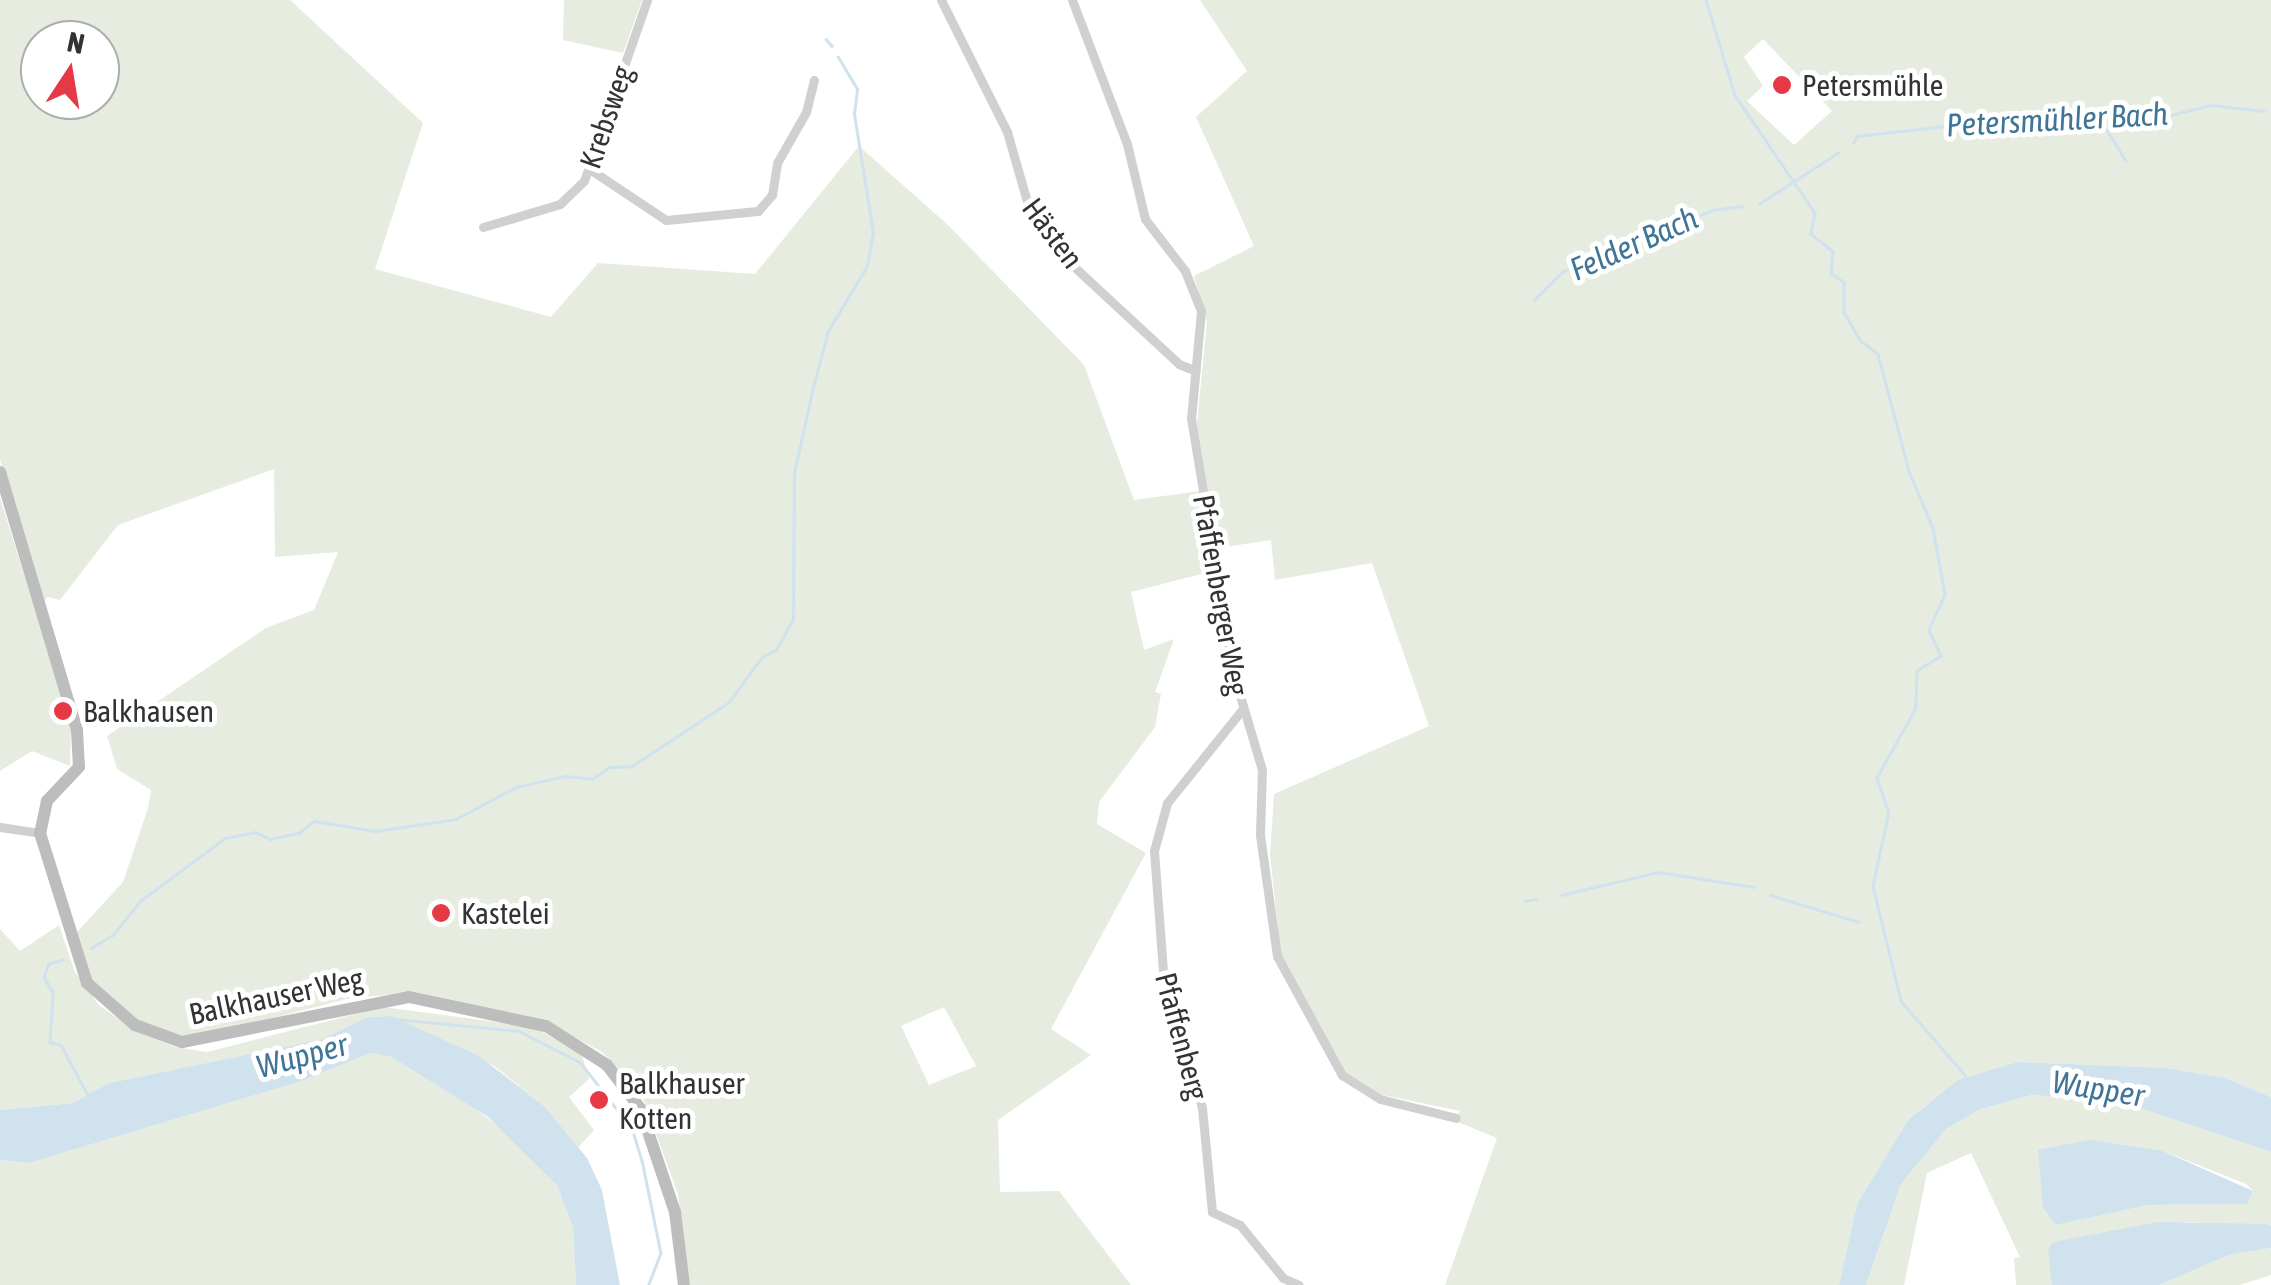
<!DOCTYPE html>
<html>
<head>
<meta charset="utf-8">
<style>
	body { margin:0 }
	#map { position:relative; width:2271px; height:1285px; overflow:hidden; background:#fff; font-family:"Asap Condensed",sans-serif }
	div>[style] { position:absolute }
	.green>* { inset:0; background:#e6ecdf }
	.water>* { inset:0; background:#cfe2ee }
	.stream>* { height:2.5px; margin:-1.25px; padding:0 1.25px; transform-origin:1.25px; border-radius:1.25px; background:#cfe2ee }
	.minor>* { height:9px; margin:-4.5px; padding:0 4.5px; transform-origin:4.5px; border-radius:4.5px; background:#d0d0d0 }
	.secondary>* { height:12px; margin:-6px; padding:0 6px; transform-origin:6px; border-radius:6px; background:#bdbdbd }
	.dots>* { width:28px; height:28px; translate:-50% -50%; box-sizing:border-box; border:5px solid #fff; border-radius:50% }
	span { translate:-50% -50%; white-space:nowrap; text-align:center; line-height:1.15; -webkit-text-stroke:10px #fff; paint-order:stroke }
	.poi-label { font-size:30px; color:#333 }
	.left { translate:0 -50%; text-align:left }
	.street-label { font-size:30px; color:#333 }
	.water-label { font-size:32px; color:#3f7597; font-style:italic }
	.north { position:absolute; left:20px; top:20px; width:100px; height:100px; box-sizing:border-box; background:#fff; border:2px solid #adadad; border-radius:50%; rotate:12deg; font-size:28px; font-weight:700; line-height:40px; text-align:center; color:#333 }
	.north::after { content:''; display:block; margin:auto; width:35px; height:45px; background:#e63946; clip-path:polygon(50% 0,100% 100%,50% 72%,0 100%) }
</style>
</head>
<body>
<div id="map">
	<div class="green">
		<div style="clip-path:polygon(evenodd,0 0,290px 0,423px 123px,375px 269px,551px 317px,598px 263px,755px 274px,859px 146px,948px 225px,1084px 365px,1134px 500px,1208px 490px,1197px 423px,1207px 322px,1194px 276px,1254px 246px,1196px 117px,1247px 71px,1200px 0,2271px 0,2271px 1097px,2225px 1078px,2167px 1068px,2018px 1062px,1935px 1098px,1908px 1120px,1857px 1204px,1839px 1285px,1445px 1285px,1497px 1138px,1455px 1121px,1460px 1111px,1378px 1094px,1342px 1071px,1281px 956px,1270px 855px,1274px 794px,1429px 726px,1372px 563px,1275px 580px,1271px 540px,1218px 548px,1221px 569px,1131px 592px,1144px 650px,1174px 639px,1155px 692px,1161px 694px,1155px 727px,1099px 802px,1097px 824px,1146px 853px,1051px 1029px,1091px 1055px,998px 1120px,1000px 1192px,1059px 1191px,1131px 1285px,690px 1285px,678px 1194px,640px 1090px,602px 1052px,540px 1019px,415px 993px,351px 998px,213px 1033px,176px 1036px,136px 1021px,92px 983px,77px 932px,123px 882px,148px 808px,151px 790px,117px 769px,107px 736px,266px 628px,314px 610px,338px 552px,275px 557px,274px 469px,118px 525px,60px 600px,48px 597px,42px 603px,0 460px,0 0,1763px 39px,1832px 111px,1794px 145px,1747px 101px,1763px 86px,1744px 57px,1763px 39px,0 0,40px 40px,100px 40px,100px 100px,40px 100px,40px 40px,0 0,944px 1007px,976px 1066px,929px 1085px,901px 1026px,944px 1007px)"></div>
		<div style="clip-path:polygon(564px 0,642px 0,623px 53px,563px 40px)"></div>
		<div style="clip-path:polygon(0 498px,71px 724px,70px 766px,32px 751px,0 771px)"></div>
		<div style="clip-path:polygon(59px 925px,75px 972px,99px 1005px,137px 1032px,176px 1047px,207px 1052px,383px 1007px,534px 1027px,582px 1055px,589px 1079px,569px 1097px,594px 1130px,575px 1151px,543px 1105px,493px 1065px,390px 1016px,368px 1017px,322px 1039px,109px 1083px,73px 1103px,0 1110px,0 929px,20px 951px)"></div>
		<div style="clip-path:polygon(371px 1053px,393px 1057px,464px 1100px,523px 1146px,557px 1185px,573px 1228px,576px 1285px,0 1285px,0 1160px,29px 1163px,302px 1081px)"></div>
		<div style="clip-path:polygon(evenodd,2032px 1095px,2119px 1101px,2271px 1152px,2271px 1226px,2186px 1222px,2053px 1242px,2052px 1285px,2016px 1285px,2014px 1258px,2020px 1257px,1971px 1153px,1927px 1173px,1904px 1285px,1866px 1285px,1901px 1184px,1946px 1129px,1981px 1109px,2032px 1095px,2163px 1151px,2246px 1184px,2253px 1191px,2246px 1204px,2148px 1205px,2056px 1225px,2043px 1208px,2042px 1184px,2163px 1151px)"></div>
		<div style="clip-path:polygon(2271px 1248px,2271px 1275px,2240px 1285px,2159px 1285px,2229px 1255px)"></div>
	</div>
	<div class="water">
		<div style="clip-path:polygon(391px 1016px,479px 1056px,543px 1105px,587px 1158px,602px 1190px,620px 1285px,576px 1285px,573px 1228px,557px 1185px,488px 1117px,392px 1057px,371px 1053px,302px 1081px,29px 1163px,0 1160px,0 1110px,73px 1103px,109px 1083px,322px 1039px,368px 1017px)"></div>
		<div style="clip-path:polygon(2018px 1062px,2167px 1068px,2225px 1078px,2271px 1097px,2271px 1152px,2119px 1101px,2032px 1095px,1981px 1109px,1946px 1129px,1901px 1184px,1866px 1285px,1839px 1285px,1857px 1204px,1908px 1120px,1958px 1080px)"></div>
		<div style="clip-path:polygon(2090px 1140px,2163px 1151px,2253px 1191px,2247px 1204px,2148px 1205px,2056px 1225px,2043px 1208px,2038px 1150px)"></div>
		<div style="clip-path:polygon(2158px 1222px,2265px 1224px,2271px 1226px,2271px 1248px,2229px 1255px,2159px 1285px,2052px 1285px,2048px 1249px,2053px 1242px)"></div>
	</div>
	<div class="stream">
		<div style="left:1706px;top:0;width:99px;rotate:73deg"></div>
		<div style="left:1735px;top:95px;width:143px;rotate:55.9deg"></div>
		<div style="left:1815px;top:213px;width:21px;rotate:101deg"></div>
		<div style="left:1811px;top:234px;width:28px;rotate:38deg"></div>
		<div style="left:1833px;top:251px;width:22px;rotate:95deg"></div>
		<div style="left:1831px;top:273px;width:16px;rotate:35deg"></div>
		<div style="left:1844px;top:282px;width:30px;rotate:90deg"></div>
		<div style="left:1844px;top:312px;width:32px;rotate:60deg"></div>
		<div style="left:1860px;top:340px;width:23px;rotate:38deg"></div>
		<div style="left:1878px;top:354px;width:124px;rotate:75.1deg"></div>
		<div style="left:1910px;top:474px;width:59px;rotate:66.9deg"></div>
		<div style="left:1933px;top:528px;width:68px;rotate:79.8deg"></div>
		<div style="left:1945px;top:595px;width:38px;rotate:115deg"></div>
		<div style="left:1929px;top:630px;width:29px;rotate:65deg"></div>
		<div style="left:1941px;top:656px;width:28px;rotate:148deg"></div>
		<div style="left:1917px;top:671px;width:37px;rotate:92deg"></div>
		<div style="left:1916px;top:708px;width:80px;rotate:119.1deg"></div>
		<div style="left:1877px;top:778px;width:36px;rotate:71deg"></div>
		<div style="left:1889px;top:812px;width:76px;rotate:102.2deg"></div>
		<div style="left:1873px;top:886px;width:118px;rotate:76.3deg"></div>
		<div style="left:1901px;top:1001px;width:99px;rotate:49.1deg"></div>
		<div style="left:826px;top:39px;width:9px;rotate:49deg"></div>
		<div style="left:2101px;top:120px;width:48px;rotate:58.6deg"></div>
		<div style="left:1853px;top:143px;width:8px;rotate:-60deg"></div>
		<div style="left:1857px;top:136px;width:141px;rotate:-6.5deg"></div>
		<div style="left:1997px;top:120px;width:60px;rotate:3.8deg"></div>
		<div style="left:2057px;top:124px;width:66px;rotate:-9.6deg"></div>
		<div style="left:2122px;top:113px;width:41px;rotate:5.6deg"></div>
		<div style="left:2163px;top:117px;width:49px;rotate:-14deg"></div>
		<div style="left:2211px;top:105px;width:53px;rotate:6.5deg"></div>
		<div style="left:1759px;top:204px;width:95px;rotate:-33deg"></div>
		<div style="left:1534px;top:300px;width:40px;rotate:-45deg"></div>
		<div style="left:1562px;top:272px;width:40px;rotate:-26.6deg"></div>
		<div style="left:1598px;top:254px;width:123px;rotate:-20.9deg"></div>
		<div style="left:1713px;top:210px;width:29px;rotate:-8deg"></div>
		<div style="left:1561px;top:895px;width:100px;rotate:-13.3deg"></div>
		<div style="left:1658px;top:872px;width:97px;rotate:8.9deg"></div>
		<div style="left:1770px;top:895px;width:93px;rotate:16.9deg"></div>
		<div style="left:1524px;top:901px;width:13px;rotate:-9deg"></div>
		<div style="left:91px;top:948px;width:26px;rotate:-31deg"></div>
		<div style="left:113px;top:935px;width:43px;rotate:-51.5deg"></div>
		<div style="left:140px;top:901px;width:106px;rotate:-36.5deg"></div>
		<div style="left:225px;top:838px;width:31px;rotate:-11deg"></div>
		<div style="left:255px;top:832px;width:17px;rotate:25deg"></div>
		<div style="left:270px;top:839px;width:30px;rotate:-12deg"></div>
		<div style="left:299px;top:833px;width:19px;rotate:-39deg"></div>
		<div style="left:314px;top:821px;width:63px;rotate:9.2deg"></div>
		<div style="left:376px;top:831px;width:81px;rotate:-8.5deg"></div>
		<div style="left:456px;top:819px;width:68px;rotate:-28.1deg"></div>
		<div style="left:516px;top:787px;width:50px;rotate:-12.7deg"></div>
		<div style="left:565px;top:776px;width:27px;rotate:6deg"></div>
		<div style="left:592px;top:779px;width:21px;rotate:-35deg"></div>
		<div style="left:609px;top:767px;width:23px;rotate:-2deg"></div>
		<div style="left:632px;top:766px;width:115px;rotate:-33.3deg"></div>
		<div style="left:728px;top:703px;width:57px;rotate:-53.5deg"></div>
		<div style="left:762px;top:657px;width:16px;rotate:-27deg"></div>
		<div style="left:776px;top:650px;width:35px;rotate:-61deg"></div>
		<div style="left:793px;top:619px;width:146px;rotate:-89.6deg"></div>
		<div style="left:794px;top:473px;width:88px;rotate:-77.5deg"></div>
		<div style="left:813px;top:387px;width:58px;rotate:-75deg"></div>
		<div style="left:828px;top:331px;width:76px;rotate:-59deg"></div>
		<div style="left:867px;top:266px;width:34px;rotate:-80deg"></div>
		<div style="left:873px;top:233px;width:121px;rotate:-99.1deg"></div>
		<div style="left:854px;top:114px;width:25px;rotate:-83deg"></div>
		<div style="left:857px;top:89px;width:37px;rotate:-121deg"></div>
		<div style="left:63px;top:960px;width:15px;rotate:164deg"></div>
		<div style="left:49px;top:964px;width:14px;rotate:111deg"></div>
		<div style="left:44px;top:977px;width:17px;rotate:59deg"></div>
		<div style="left:53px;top:992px;width:50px;rotate:93.4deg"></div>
		<div style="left:50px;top:1042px;width:11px;rotate:15deg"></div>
		<div style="left:61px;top:1045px;width:57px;rotate:61.6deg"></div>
		<div style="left:395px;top:1019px;width:125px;rotate:5.5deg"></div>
		<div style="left:519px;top:1031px;width:68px;rotate:26.9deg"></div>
		<div style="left:580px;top:1062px;width:84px;rotate:51.8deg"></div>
		<div style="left:632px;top:1128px;width:34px;rotate:73deg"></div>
		<div style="left:642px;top:1160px;width:95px;rotate:78.5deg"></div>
		<div style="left:661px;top:1253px;width:34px;rotate:111deg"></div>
	</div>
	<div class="minor">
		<div style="left:941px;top:0;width:148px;rotate:63.4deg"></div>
		<div style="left:1007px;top:132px;width:79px;rotate:73.9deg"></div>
		<div style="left:1029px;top:208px;width:69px;rotate:53.3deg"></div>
		<div style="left:1070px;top:263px;width:149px;rotate:42.8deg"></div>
		<div style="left:1179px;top:364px;width:18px;rotate:22deg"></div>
		<div style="left:1072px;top:0;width:154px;rotate:69.1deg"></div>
		<div style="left:1127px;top:144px;width:77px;rotate:76.5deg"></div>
		<div style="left:1145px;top:219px;width:66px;rotate:52.4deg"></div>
		<div style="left:1185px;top:271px;width:43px;rotate:68.2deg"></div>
		<div style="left:1201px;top:311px;width:107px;rotate:95.3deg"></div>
		<div style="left:1191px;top:418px;width:257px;rotate:80.6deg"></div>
		<div style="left:1233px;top:672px;width:102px;rotate:73.5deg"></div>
		<div style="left:1262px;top:770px;width:65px;rotate:91.8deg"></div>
		<div style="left:1260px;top:835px;width:122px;rotate:82deg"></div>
		<div style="left:1277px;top:956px;width:136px;rotate:61.4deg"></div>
		<div style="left:1342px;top:1075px;width:45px;rotate:32.3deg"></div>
		<div style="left:1380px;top:1099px;width:78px;rotate:14deg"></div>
		<div style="left:591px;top:170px;width:90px;rotate:33.7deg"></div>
		<div style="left:666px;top:220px;width:92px;rotate:-5.6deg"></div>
		<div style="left:758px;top:211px;width:21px;rotate:-49deg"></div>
		<div style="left:772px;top:195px;width:32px;rotate:-81deg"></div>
		<div style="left:777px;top:163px;width:59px;rotate:-60.4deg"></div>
		<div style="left:806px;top:112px;width:33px;rotate:-76deg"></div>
		<div style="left:483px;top:227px;width:80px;rotate:-16.6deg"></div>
		<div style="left:560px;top:204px;width:33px;rotate:-44deg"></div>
		<div style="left:584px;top:181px;width:192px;rotate:-70.8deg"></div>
		<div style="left:1241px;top:711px;width:118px;rotate:128.8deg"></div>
		<div style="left:1167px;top:803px;width:50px;rotate:105.2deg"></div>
		<div style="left:1154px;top:851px;width:120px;rotate:85.7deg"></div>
		<div style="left:1163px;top:971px;width:142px;rotate:74.1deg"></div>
		<div style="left:1202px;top:1108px;width:104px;rotate:84.5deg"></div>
		<div style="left:1212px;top:1212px;width:31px;rotate:25deg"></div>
		<div style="left:1240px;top:1225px;width:68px;rotate:50.9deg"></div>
		<div style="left:1283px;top:1278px;width:17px;rotate:24deg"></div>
		<div style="left:0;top:827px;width:40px;rotate:8.5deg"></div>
	</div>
	<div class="secondary">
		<div style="left:0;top:472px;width:269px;rotate:73.4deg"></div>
		<div style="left:77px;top:730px;width:37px;rotate:87deg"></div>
		<div style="left:79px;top:767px;width:47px;rotate:133.3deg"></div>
		<div style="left:47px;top:801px;width:33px;rotate:102deg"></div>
		<div style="left:40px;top:833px;width:157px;rotate:72.6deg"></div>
		<div style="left:87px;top:983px;width:64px;rotate:41.2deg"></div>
		<div style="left:135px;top:1025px;width:50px;rotate:19.9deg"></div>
		<div style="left:182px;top:1042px;width:231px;rotate:-11.2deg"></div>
		<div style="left:409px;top:997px;width:140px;rotate:12deg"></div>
		<div style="left:546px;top:1026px;width:72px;rotate:32.6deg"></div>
		<div style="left:607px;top:1065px;width:54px;rotate:52.5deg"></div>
		<div style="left:640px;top:1108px;width:110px;rotate:71.4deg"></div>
		<div style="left:675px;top:1212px;width:74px;rotate:83deg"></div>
	</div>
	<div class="dots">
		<div style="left:1782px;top:85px;background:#e63946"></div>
		<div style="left:63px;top:711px;background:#e63946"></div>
		<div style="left:441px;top:913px;background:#e63946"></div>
		<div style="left:599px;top:1100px;background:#e63946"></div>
	</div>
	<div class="poi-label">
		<span class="left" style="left:1802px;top:85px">Petersmühle</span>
		<span class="left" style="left:83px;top:711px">Balkhausen</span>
		<span class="left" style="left:461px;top:913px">Kastelei</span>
		<span class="left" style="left:619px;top:1100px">Balkhauser<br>Kotten</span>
	</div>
	<div class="street-label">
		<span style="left:606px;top:117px;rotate:-71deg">Krebsweg</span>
		<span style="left:1053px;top:233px;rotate:53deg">Hästen</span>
		<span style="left:1221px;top:595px;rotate:80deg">Pfaffenberger Weg</span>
		<span style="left:276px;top:996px;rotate:-12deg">Balkhauser Weg</span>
		<span style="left:1182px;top:1036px;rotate:75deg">Pfaffenberg</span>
	</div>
	<div class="water-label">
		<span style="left:2057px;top:120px;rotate:-3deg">Petersmühler Bach</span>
		<span style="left:1634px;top:244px;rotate:-24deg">Felder Bach</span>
		<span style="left:302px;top:1056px;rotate:-15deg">Wupper</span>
		<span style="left:2098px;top:1089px;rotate:9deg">Wupper</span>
	</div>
	<div class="north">N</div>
</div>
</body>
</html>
